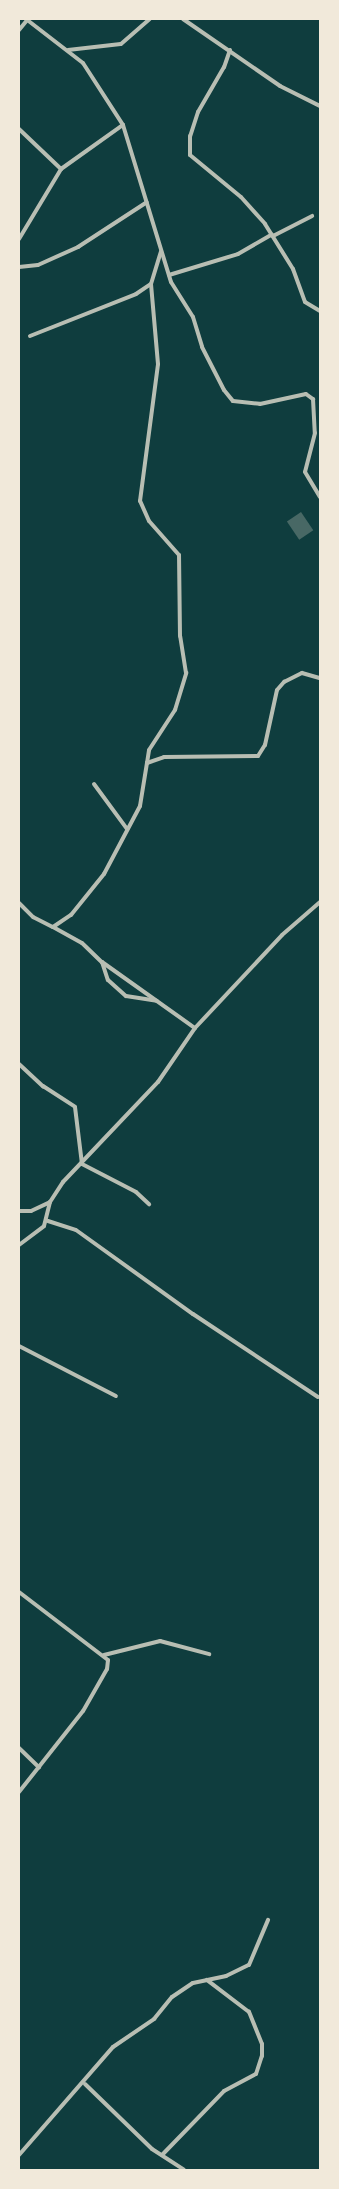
<!DOCTYPE html>
<html>
<head>
<meta charset="utf-8">
<style>
	body { margin:0 }
	#map { position:relative; width:339px; height:2189px; overflow:hidden; background:#0f3d3e; font-family:Ubuntu,sans-serif }
	div>[style] { position:absolute }
	.building>* { inset:0; background:#486865; transform-origin:0 0 }
	.minor>* { height:4px; margin:-2px; padding:0 2px; transform-origin:2px; border-radius:2px; background:#b8beb3 }
	span { translate:-50% -50%; white-space:nowrap; text-align:center; line-height:1.15; -webkit-text-stroke:3px #f1e9da; paint-order:stroke }
	.frame { position:absolute; inset:0; border:20px solid #f1e9da; pointer-events:none }
</style>
</head>
<body>
<div id="map">
	<div class="building">
		<div style="left:301px;top:512px;width:22px;height:17px;rotate:56deg"></div>
	</div>
	<div class="minor">
		<div style="left:26px;top:19px;width:72px;rotate:37.7deg"></div>
		<div style="left:83px;top:63px;width:74px;rotate:57.2deg"></div>
		<div style="left:123px;top:125px;width:164px;rotate:73deg"></div>
		<div style="left:171px;top:282px;width:41px;rotate:57.8deg"></div>
		<div style="left:193px;top:317px;width:31px;rotate:73deg"></div>
		<div style="left:202px;top:347px;width:48px;rotate:62.9deg"></div>
		<div style="left:224px;top:390px;width:14px;rotate:51deg"></div>
		<div style="left:233px;top:401px;width:27px;rotate:6deg"></div>
		<div style="left:260px;top:404px;width:47px;rotate:-12.3deg"></div>
		<div style="left:306px;top:394px;width:9px;rotate:36deg"></div>
		<div style="left:313px;top:399px;width:34px;rotate:87deg"></div>
		<div style="left:315px;top:433px;width:40px;rotate:104.4deg"></div>
		<div style="left:305px;top:472px;width:29px;rotate:59deg"></div>
		<div style="left:183px;top:19px;width:118px;rotate:34.6deg"></div>
		<div style="left:280px;top:86px;width:45px;rotate:26.6deg"></div>
		<div style="left:19px;top:30px;width:13px;rotate:-51deg"></div>
		<div style="left:68px;top:50px;width:53px;rotate:-6.5deg"></div>
		<div style="left:121px;top:44px;width:38px;rotate:-41deg"></div>
		<div style="left:230px;top:50px;width:18px;rotate:109deg"></div>
		<div style="left:224px;top:67px;width:52px;rotate:120deg"></div>
		<div style="left:198px;top:112px;width:25px;rotate:108deg"></div>
		<div style="left:190px;top:136px;width:19px;rotate:90deg"></div>
		<div style="left:190px;top:155px;width:66px;rotate:39.5deg"></div>
		<div style="left:241px;top:197px;width:36px;rotate:48deg"></div>
		<div style="left:265px;top:224px;width:53px;rotate:58.1deg"></div>
		<div style="left:293px;top:269px;width:35px;rotate:70deg"></div>
		<div style="left:305px;top:302px;width:17px;rotate:31deg"></div>
		<div style="left:19px;top:129px;width:58px;rotate:43.6deg"></div>
		<div style="left:273px;top:236px;width:44px;rotate:-27.1deg"></div>
		<div style="left:19px;top:239px;width:82px;rotate:-59deg"></div>
		<div style="left:61px;top:169px;width:76px;rotate:-35.4deg"></div>
		<div style="left:19px;top:267px;width:19px;rotate:-6deg"></div>
		<div style="left:38px;top:265px;width:44px;rotate:-24.2deg"></div>
		<div style="left:78px;top:247px;width:82px;rotate:-33.1deg"></div>
		<div style="left:169px;top:275px;width:72px;rotate:-16.9deg"></div>
		<div style="left:238px;top:254px;width:39px;rotate:-30deg"></div>
		<div style="left:30px;top:336px;width:114px;rotate:-21.6deg"></div>
		<div style="left:136px;top:294px;width:18px;rotate:-34deg"></div>
		<div style="left:147px;top:763px;width:13px;rotate:-81deg"></div>
		<div style="left:149px;top:750px;width:48px;rotate:-57deg"></div>
		<div style="left:175px;top:710px;width:39px;rotate:-73deg"></div>
		<div style="left:186px;top:673px;width:37px;rotate:-99deg"></div>
		<div style="left:180px;top:636px;width:81px;rotate:-90.7deg"></div>
		<div style="left:179px;top:555px;width:45px;rotate:-131.4deg"></div>
		<div style="left:149px;top:521px;width:22px;rotate:-114deg"></div>
		<div style="left:140px;top:501px;width:138px;rotate:-82.5deg"></div>
		<div style="left:158px;top:364px;width:80px;rotate:-95deg"></div>
		<div style="left:151px;top:284px;width:34px;rotate:-73deg"></div>
		<div style="left:94px;top:784px;width:56px;rotate:53.7deg"></div>
		<div style="left:19px;top:903px;width:20px;rotate:45deg"></div>
		<div style="left:33px;top:917px;width:22px;rotate:27deg"></div>
		<div style="left:53px;top:927px;width:22px;rotate:-34deg"></div>
		<div style="left:71px;top:915px;width:53px;rotate:-51.2deg"></div>
		<div style="left:104px;top:874px;width:77px;rotate:-62.1deg"></div>
		<div style="left:140px;top:806px;width:44px;rotate:-80.8deg"></div>
		<div style="left:147px;top:763px;width:18px;rotate:-19deg"></div>
		<div style="left:164px;top:757px;width:94px;rotate:-0.6deg"></div>
		<div style="left:258px;top:756px;width:13px;rotate:-58deg"></div>
		<div style="left:265px;top:745px;width:56px;rotate:-77.7deg"></div>
		<div style="left:277px;top:690px;width:11px;rotate:-49deg"></div>
		<div style="left:284px;top:682px;width:20px;rotate:-27deg"></div>
		<div style="left:302px;top:673px;width:19px;rotate:16deg"></div>
		<div style="left:53px;top:927px;width:33px;rotate:29deg"></div>
		<div style="left:82px;top:943px;width:28px;rotate:44deg"></div>
		<div style="left:102px;top:962px;width:114px;rotate:35.4deg"></div>
		<div style="left:102px;top:962px;width:19px;rotate:72deg"></div>
		<div style="left:108px;top:980px;width:24px;rotate:42deg"></div>
		<div style="left:126px;top:996px;width:31px;rotate:9deg"></div>
		<div style="left:19px;top:1064px;width:33px;rotate:43deg"></div>
		<div style="left:43px;top:1086px;width:38px;rotate:33deg"></div>
		<div style="left:75px;top:1107px;width:57px;rotate:83deg"></div>
		<div style="left:82px;top:1164px;width:61px;rotate:27.4deg"></div>
		<div style="left:136px;top:1192px;width:18px;rotate:43deg"></div>
		<div style="left:19px;top:1211px;width:12px"></div>
		<div style="left:31px;top:1211px;width:21px;rotate:-25deg"></div>
		<div style="left:48px;top:1221px;width:29px;rotate:18deg"></div>
		<div style="left:76px;top:1230px;width:144px;rotate:35.7deg"></div>
		<div style="left:193px;top:1314px;width:150px;rotate:33.6deg"></div>
		<div style="left:19px;top:1245px;width:31px;rotate:-37deg"></div>
		<div style="left:44px;top:1226px;width:25px;rotate:-76deg"></div>
		<div style="left:50px;top:1202px;width:24px;rotate:-57deg"></div>
		<div style="left:63px;top:1182px;width:138px;rotate:-46.5deg"></div>
		<div style="left:158px;top:1082px;width:65px;rotate:-55.6deg"></div>
		<div style="left:195px;top:1028px;width:127px;rotate:-46.9deg"></div>
		<div style="left:282px;top:935px;width:50px;rotate:-41deg"></div>
		<div style="left:19px;top:1346px;width:109px;rotate:27.3deg"></div>
		<div style="left:19px;top:1592px;width:112px;rotate:37.4deg"></div>
		<div style="left:108px;top:1660px;width:9px;rotate:96deg"></div>
		<div style="left:107px;top:1669px;width:48px;rotate:119.7deg"></div>
		<div style="left:83px;top:1711px;width:103px;rotate:128.3deg"></div>
		<div style="left:104px;top:1655px;width:58px;rotate:-14deg"></div>
		<div style="left:160px;top:1641px;width:51px;rotate:14.9deg"></div>
		<div style="left:19px;top:1748px;width:28px;rotate:44deg"></div>
		<div style="left:85px;top:2084px;width:93px;rotate:44.1deg"></div>
		<div style="left:152px;top:2149px;width:38px;rotate:33deg"></div>
		<div style="left:19px;top:2155px;width:143px;rotate:-49deg"></div>
		<div style="left:113px;top:2047px;width:50px;rotate:-34.3deg"></div>
		<div style="left:154px;top:2019px;width:28px;rotate:-51deg"></div>
		<div style="left:172px;top:1997px;width:25px;rotate:-34deg"></div>
		<div style="left:193px;top:1983px;width:34px;rotate:-12deg"></div>
		<div style="left:226px;top:1976px;width:25px;rotate:-26deg"></div>
		<div style="left:249px;top:1965px;width:49px;rotate:-67.1deg"></div>
		<div style="left:162px;top:2155px;width:89px;rotate:-45.9deg"></div>
		<div style="left:224px;top:2091px;width:36px;rotate:-28deg"></div>
		<div style="left:256px;top:2074px;width:19px;rotate:-72deg"></div>
		<div style="left:262px;top:2056px;width:12px;rotate:-90deg"></div>
		<div style="left:262px;top:2044px;width:35px;rotate:-112deg"></div>
		<div style="left:249px;top:2012px;width:53px;rotate:-142.7deg"></div>
	</div>
	<div class="frame"></div>
</div>
</body>
</html>
